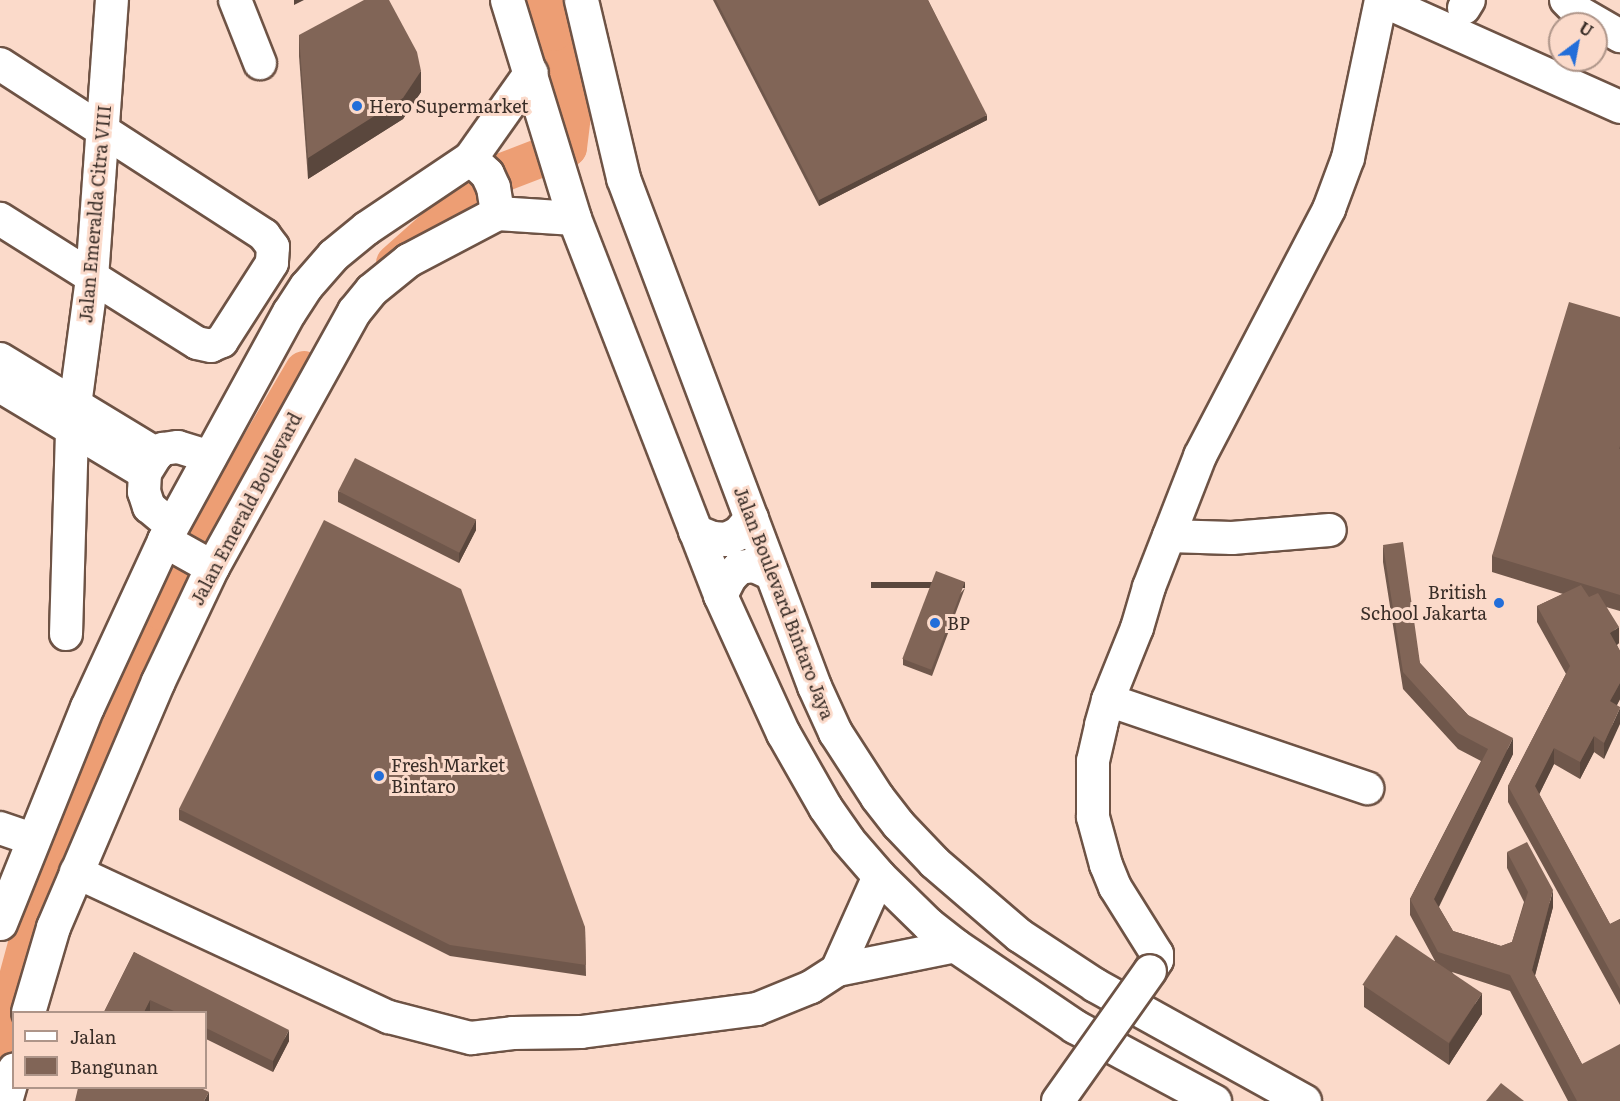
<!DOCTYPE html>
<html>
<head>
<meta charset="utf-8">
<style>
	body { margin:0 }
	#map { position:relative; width:1620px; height:1101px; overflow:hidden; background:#fbdaca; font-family:Literata,serif }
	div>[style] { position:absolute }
	.river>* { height:39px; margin:-19.5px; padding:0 19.5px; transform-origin:19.5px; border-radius:19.5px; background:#ed9e74 }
	.roads { filter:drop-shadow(2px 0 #6e5345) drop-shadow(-2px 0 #6e5345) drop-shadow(0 2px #6e5345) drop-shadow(0 -2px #6e5345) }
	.minor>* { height:32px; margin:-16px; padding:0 16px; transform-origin:16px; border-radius:16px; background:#fff }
	.major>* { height:33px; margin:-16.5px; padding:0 16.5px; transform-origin:16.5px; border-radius:16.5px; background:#fff }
	.bridges { filter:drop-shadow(2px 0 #6e5345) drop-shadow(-2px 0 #6e5345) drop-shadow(0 2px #6e5345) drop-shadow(0 -2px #6e5345) }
	.minor-bridge>* { height:32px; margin:-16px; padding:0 16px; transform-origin:16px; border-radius:16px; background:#fff }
	.wall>* { inset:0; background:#6f574b }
	.shaded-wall>* { inset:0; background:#5a473d; transform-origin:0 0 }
	.building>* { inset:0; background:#816557; transform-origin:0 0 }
	.dots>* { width:16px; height:16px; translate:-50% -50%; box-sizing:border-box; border:3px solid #fbdaca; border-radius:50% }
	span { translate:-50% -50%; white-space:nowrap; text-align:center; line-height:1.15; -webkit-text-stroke:6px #fbdaca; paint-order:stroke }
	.poi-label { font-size:18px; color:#3a2e28 }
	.left { translate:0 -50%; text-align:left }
	.right { translate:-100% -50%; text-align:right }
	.street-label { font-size:18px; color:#3a2e28 }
	.legend { position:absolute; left:12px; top:1011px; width:195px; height:78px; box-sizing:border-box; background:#fbdaca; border:2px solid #ae9589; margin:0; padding:8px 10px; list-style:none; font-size:18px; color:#3a2e28 }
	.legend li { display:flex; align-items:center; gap:12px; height:30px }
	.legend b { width:30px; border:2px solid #ae9589 }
	.north { position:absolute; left:1548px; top:12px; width:60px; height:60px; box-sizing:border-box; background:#fbdaca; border:2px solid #ae9589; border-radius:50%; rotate:32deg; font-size:16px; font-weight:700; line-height:24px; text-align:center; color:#3a2e28 }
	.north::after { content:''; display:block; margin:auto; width:21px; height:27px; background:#236ed9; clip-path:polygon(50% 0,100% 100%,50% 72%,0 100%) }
</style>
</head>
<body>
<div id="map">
	<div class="river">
		<div style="left:395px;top:263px;width:132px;rotate:-41.6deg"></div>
		<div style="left:494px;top:175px;width:78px;rotate:-21deg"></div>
		<div style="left:567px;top:147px;width:34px;rotate:-83deg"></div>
		<div style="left:571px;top:113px;width:84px;rotate:-102.4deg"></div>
		<div style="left:553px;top:31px;width:33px;rotate:-108deg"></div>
		<div style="left:0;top:1043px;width:161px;rotate:-74.8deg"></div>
		<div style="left:42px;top:888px;width:302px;rotate:-66.4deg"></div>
		<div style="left:163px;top:611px;width:279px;rotate:-59.7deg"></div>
	</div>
	<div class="roads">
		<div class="minor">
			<div style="left:235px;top:0;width:68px;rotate:68.4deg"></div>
			<div style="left:1381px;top:0;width:262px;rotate:24.1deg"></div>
			<div style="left:1566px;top:0;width:16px;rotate:45deg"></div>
			<div style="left:1577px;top:11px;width:50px;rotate:30.2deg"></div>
			<div style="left:1464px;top:8px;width:9px;rotate:-58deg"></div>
			<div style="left:0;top:64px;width:315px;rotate:32.9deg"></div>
			<div style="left:264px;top:235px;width:15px;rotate:53deg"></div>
			<div style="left:273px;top:247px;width:16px;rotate:94deg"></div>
			<div style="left:272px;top:263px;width:93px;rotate:122.7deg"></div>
			<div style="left:222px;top:341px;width:12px;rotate:156deg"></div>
			<div style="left:211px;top:346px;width:14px;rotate:-168deg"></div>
			<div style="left:197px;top:343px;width:233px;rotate:-147.8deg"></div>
			<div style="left:0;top:359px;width:184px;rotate:31.2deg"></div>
			<div style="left:0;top:386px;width:169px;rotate:31deg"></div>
			<div style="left:172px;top:526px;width:30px;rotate:-140deg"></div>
			<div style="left:149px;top:507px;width:16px;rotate:-108deg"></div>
			<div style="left:144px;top:492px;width:19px;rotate:-87deg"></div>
			<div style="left:145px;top:473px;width:22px;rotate:-58deg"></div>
			<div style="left:157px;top:454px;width:8px;rotate:-40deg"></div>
			<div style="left:163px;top:449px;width:15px;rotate:-8deg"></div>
			<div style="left:178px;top:447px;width:34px;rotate:17deg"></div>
			<div style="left:1169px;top:536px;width:63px;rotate:1.8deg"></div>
			<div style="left:1232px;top:538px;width:98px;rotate:-4.7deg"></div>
			<div style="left:66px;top:634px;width:206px;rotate:-88.3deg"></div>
			<div style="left:72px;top:428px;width:151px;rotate:-82.4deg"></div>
			<div style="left:92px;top:278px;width:279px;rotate:-85.9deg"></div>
			<div style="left:1108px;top:700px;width:274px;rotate:18.8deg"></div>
			<div style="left:0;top:828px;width:36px;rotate:19deg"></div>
			<div style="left:76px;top:872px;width:345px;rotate:24.9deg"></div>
			<div style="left:389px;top:1017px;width:85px;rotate:14.4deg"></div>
			<div style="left:471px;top:1038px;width:42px;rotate:-6.8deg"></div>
			<div style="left:513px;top:1033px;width:68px;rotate:-0.8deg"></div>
			<div style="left:581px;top:1032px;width:177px;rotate:-7.4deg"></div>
			<div style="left:757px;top:1009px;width:58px;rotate:-22.2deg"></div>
			<div style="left:811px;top:987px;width:31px;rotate:-33deg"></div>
			<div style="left:837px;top:970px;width:121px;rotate:-11.4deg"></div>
			<div style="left:837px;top:970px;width:103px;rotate:-65.9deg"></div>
			<div style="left:1150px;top:971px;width:13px;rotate:-58deg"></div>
			<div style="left:1157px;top:960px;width:6px;rotate:-90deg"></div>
			<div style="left:1157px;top:954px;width:79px;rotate:-122.1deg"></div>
			<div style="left:1115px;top:887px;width:24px;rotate:-112deg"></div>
			<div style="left:1106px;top:865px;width:50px;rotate:-105.2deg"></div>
			<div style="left:1093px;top:817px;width:56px;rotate:-90deg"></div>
			<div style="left:1093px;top:761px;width:37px;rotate:-77deg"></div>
			<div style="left:1101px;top:725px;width:26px;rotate:-74deg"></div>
			<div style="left:1108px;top:700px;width:78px;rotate:-68.1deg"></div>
			<div style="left:1137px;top:628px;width:43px;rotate:-73.7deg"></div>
			<div style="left:1149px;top:587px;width:141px;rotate:-68.7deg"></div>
			<div style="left:1200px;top:456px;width:279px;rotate:-62.4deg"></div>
			<div style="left:1329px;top:209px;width:54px;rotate:-69.6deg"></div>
			<div style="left:1348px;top:158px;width:161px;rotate:-78.2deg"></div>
		</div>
		<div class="major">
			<div style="left:507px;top:0;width:228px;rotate:72.9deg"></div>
			<div style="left:574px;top:218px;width:404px;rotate:68.8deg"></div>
			<div style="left:720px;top:595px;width:152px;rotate:65.5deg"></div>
			<div style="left:783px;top:733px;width:85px;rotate:60.4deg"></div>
			<div style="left:825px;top:807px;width:39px;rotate:55deg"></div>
			<div style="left:847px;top:839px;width:49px;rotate:49.1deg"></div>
			<div style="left:879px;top:876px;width:69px;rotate:44.4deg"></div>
			<div style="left:928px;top:924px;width:36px;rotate:38deg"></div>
			<div style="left:956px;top:946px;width:143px;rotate:34.1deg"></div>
			<div style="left:1074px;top:1026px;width:159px;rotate:28.2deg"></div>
			<div style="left:581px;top:0;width:183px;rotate:76.7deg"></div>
			<div style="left:623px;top:178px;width:543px;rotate:69.39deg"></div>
			<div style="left:814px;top:686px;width:51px;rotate:65.5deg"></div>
			<div style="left:835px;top:732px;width:77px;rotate:57.1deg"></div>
			<div style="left:877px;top:797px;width:34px;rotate:52deg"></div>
			<div style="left:898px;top:824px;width:52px;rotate:46.5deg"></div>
			<div style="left:934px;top:862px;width:112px;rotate:40.7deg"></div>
			<div style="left:1019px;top:935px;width:91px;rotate:33.3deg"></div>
			<div style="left:1095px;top:985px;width:239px;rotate:29deg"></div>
			<div style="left:470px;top:158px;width:23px;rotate:43deg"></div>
			<div style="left:487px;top:174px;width:14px;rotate:65deg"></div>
			<div style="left:493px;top:187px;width:26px;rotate:81deg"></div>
			<div style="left:695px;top:531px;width:18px;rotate:22deg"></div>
			<div style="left:712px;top:538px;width:14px;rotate:4deg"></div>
			<div style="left:726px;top:539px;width:13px;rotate:-27deg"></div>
			<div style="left:738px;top:533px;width:20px;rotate:-49deg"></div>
			<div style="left:164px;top:540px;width:55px;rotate:29.4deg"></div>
			<div style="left:720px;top:595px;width:20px;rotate:-63deg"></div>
			<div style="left:729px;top:577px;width:14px;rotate:-45deg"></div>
			<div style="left:739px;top:567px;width:15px;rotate:-8deg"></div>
			<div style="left:754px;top:565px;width:19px;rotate:25deg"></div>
			<div style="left:0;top:923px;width:233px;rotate:-68.1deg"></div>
			<div style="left:87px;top:707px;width:184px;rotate:-65.2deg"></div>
			<div style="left:164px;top:540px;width:260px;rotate:-61.3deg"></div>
			<div style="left:289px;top:312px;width:31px;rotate:-57deg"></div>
			<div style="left:306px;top:286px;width:41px;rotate:-48.9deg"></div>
			<div style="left:333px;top:255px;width:43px;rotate:-39.3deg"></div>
			<div style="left:366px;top:228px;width:125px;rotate:-33.9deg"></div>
			<div style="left:470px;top:158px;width:105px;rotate:-54.7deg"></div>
			<div style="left:28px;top:1012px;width:89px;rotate:-73.6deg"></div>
			<div style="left:53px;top:927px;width:267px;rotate:-66.9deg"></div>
			<div style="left:158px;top:681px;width:126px;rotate:-64.7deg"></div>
			<div style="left:212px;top:567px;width:293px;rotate:-61deg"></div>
			<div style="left:354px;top:311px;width:27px;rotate:-51deg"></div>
			<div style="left:371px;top:290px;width:48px;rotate:-39deg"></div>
			<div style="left:408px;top:260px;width:101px;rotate:-27.8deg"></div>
			<div style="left:497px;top:213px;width:77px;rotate:3.7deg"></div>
			<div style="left:5px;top:1101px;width:33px;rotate:-74deg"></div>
		</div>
	</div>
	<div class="bridges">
		<div class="minor-bridge">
			<div style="left:1058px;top:1101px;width:159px;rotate:-54.7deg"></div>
		</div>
	</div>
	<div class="wall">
		<div style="clip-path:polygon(713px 0,928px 0,987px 120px,819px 206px)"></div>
		<div style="clip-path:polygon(299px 35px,421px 92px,403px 119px,308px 179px,299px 56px)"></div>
		<div style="clip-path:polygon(1620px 317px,1620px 611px,1606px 607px,1619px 643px,1617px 645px,1620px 651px,1620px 699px,1617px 705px,1604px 759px,1594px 752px,1580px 779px,1554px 764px,1539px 794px,1610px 924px,1620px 919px,1620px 1005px,1508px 802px,1508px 786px,1566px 674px,1537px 622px,1537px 606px,1563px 594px,1492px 572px,1492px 556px)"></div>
		<div style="clip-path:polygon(338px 491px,476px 530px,459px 563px,338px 502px)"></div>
		<div style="clip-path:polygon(1383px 545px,1420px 663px,1468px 715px,1513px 754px,1439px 907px,1453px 931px,1501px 946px,1512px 942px,1524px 902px,1507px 868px,1507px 852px,1553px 907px,1535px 976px,1582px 1064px,1620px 1101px,1568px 1101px,1510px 991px,1452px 972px,1482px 1014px,1449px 1065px,1364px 1007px,1364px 986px,1435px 961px,1410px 915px,1410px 899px,1481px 761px,1458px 749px,1403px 689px,1383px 562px)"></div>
		<div style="clip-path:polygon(965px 588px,932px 676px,903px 665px,903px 659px)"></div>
		<div style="clip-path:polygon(179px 809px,585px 927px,586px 976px,450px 956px,179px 820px)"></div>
		<div style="clip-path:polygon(134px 952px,289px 1041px,273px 1072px,206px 1039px,206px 1012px,154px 1012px,150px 1011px,149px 1012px,104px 1012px)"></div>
	</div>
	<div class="shaded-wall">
		<div style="clip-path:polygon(294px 0,304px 0,294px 5px)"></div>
		<div style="clip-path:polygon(421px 71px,421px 92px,403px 119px,308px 179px,308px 158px)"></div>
		<div style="clip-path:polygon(987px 115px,987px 120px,819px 206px,819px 200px)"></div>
		<div style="clip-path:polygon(476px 519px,476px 530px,459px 563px,459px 552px)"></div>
		<div style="left:965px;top:582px;width:6px;height:94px;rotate:90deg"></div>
		<div style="clip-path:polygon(1619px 627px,1619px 643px,1610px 650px,1610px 633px)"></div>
		<div style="clip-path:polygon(1620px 683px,1620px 699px,1610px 718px,1610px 701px)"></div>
		<div style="clip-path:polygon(1620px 708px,1620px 724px,1604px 759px,1604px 743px)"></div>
		<div style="clip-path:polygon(1594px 736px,1594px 752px,1580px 779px,1580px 762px)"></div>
		<div style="clip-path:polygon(1513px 738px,1513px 754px,1434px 916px,1434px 899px)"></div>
		<div style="clip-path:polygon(1554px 748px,1554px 764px,1535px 803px,1535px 786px)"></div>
		<div style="clip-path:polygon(1553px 890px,1553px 907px,1532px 986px,1532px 970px)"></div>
		<div style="clip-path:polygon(1482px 993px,1482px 1014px,1449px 1065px,1449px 1044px)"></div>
		<div style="clip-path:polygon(150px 1000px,150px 1011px,149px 1012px,144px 1012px)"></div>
		<div style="clip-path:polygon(289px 1030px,289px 1041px,273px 1072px,273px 1061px)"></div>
		<div style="clip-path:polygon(209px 1092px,209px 1101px,204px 1101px)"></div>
	</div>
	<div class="building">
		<div style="clip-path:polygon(364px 0,389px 0,417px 52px,421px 71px,403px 98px,308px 158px,299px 35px)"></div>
		<div style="clip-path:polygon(716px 0,928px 0,987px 115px,819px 200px)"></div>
		<div style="clip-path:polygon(1569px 302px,1620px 317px,1620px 446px,1619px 449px,1620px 449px,1620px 595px,1492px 556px)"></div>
		<div style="left:355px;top:458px;width:136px;height:37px;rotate:27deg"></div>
		<div style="clip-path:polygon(324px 520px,461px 589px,585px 927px,586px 965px,450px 945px,179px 809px)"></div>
		<div style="clip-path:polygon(1403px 542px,1420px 663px,1468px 715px,1513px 738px,1434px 899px,1453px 931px,1501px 946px,1512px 942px,1528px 892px,1507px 852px,1527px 842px,1553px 890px,1532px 970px,1582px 1064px,1620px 1044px,1620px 1101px,1577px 1101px,1510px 975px,1438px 952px,1410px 899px,1488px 749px,1458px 733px,1403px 672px,1383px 545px)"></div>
		<div style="left:936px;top:571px;width:31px;height:94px;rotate:21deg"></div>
		<div style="clip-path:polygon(1581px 585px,1589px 597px,1598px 593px,1619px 627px,1610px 633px,1620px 651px,1620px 683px,1610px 701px,1620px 707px,1620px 708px,1604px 743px,1594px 736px,1580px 762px,1554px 748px,1535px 786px,1610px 924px,1620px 919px,1620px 989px,1508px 786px,1570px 666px,1537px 606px)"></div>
		<div style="left:1396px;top:935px;width:104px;height:60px;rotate:34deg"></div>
		<div style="clip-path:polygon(134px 952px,289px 1030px,273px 1061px,206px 1028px,206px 1012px,176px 1012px,150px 1000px,144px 1012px,104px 1012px)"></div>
		<div style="clip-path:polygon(1501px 1083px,1524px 1101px,1486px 1101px)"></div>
		<div style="clip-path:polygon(78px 1088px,201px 1088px,209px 1092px,204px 1101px,75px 1101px)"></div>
	</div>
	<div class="dots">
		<div style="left:357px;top:106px;background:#236ed9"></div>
		<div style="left:1499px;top:603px;background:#236ed9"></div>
		<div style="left:935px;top:623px;background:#236ed9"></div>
		<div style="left:379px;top:776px;background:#236ed9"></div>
	</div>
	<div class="poi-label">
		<span class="left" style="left:369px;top:106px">Hero Supermarket</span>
		<span class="right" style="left:1487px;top:603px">British<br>School Jakarta</span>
		<span class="left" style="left:947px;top:623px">BP</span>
		<span class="left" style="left:391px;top:776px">Fresh Market<br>Bintaro</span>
	</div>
	<div class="street-label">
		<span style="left:95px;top:214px;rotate:-85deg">Jalan Emeralda Citra VIII</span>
		<span style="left:246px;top:509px;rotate:-62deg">Jalan Emerald Boulevard</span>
		<span style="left:784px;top:603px;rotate:69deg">Jalan Boulevard Bintaro Jaya</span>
	</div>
	<ul class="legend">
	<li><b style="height:8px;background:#fff"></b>Jalan</li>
	<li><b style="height:16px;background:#816557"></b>Bangunan</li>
	</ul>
	<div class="north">U</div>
</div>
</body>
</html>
